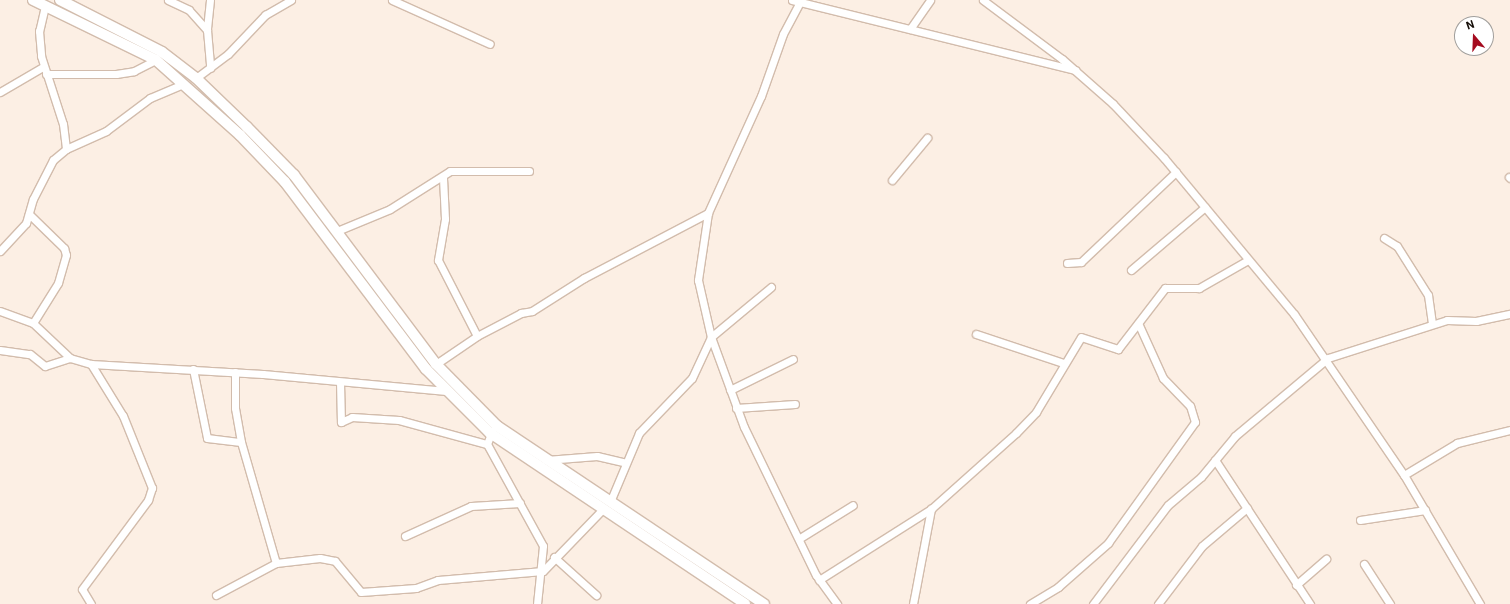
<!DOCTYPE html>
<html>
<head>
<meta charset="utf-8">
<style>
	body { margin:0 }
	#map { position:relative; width:1510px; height:604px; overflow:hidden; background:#fcefe4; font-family:Roboto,sans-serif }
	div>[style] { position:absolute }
	.roads { filter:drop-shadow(1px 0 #d2bcac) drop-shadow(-1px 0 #d2bcac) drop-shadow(0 1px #d2bcac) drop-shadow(0 -1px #d2bcac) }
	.street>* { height:7px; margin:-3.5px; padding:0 3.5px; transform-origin:3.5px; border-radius:3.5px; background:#fff }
	.secondary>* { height:10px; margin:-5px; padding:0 5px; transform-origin:5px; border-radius:5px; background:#fff }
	span { translate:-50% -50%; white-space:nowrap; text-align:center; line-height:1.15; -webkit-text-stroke:4px #fff; paint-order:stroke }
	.north { position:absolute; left:1454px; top:16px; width:40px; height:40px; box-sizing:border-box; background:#fff; border:1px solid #a19f9c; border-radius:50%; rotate:341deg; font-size:11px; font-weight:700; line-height:16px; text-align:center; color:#150e08 }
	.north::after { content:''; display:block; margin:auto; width:14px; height:18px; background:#a50b1f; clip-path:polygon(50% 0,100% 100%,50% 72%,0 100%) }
</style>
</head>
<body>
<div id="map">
	<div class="roads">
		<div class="street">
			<div style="left:168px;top:0;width:23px;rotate:25deg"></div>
			<div style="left:189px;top:10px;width:27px;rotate:48deg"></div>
			<div style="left:210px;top:0;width:30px;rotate:96deg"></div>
			<div style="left:207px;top:30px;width:38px;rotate:85deg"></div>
			<div style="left:392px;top:0;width:107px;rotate:24.2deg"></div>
			<div style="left:792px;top:0;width:292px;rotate:13.9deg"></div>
			<div style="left:801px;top:0;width:38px;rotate:118deg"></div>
			<div style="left:783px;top:34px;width:66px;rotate:109.5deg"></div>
			<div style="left:761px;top:96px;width:128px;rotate:114.4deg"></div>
			<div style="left:708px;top:213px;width:68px;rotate:98.5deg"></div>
			<div style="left:698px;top:280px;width:58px;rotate:77.2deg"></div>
			<div style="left:711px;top:337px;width:96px;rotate:69.9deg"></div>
			<div style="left:744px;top:427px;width:165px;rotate:64.1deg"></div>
			<div style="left:816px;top:575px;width:36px;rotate:54deg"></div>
			<div style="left:983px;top:0;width:99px;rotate:36.8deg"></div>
			<div style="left:1062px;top:59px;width:68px;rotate:41.4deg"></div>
			<div style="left:1113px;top:104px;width:74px;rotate:46.6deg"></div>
			<div style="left:1164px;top:158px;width:203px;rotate:50.2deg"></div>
			<div style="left:1294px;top:314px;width:195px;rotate:55.7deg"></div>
			<div style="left:1404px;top:475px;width:150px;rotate:59.5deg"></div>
			<div style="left:45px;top:6px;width:26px;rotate:103deg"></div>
			<div style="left:39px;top:31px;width:25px;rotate:85deg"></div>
			<div style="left:41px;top:56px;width:71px;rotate:72.1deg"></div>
			<div style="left:63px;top:124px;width:25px;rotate:83deg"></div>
			<div style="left:910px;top:29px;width:35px;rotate:-55deg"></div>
			<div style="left:46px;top:74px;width:70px"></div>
			<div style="left:116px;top:74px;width:18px;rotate:-9deg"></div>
			<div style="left:134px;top:71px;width:25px;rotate:-27deg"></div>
			<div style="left:196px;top:78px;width:40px;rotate:-37deg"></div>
			<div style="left:228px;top:54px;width:54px;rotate:-46.5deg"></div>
			<div style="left:265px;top:15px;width:30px;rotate:-30deg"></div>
			<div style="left:0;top:92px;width:50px;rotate:-30.2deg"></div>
			<div style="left:1509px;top:177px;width:1px;rotate:45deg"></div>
			<div style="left:443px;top:178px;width:41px;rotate:87.2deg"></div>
			<div style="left:445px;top:219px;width:42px;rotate:99.7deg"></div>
			<div style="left:438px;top:260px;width:85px;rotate:62.8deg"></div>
			<div style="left:892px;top:180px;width:55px;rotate:-50.2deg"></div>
			<div style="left:29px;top:214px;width:49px;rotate:44.2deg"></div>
			<div style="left:64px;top:248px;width:7px;rotate:74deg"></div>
			<div style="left:66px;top:255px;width:29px;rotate:106deg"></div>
			<div style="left:58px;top:283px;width:47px;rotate:122deg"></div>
			<div style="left:337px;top:231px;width:57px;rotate:-22.5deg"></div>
			<div style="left:390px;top:209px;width:71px;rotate:-32.3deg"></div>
			<div style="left:450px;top:171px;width:79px"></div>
			<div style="left:1384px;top:238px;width:15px;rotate:32deg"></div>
			<div style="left:1397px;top:246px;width:58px;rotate:57.7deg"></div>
			<div style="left:1428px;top:295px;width:29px;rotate:82deg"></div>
			<div style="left:0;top:251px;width:38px;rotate:-47deg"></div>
			<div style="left:26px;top:223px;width:25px;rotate:-74deg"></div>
			<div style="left:33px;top:199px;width:44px;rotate:-62.9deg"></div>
			<div style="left:53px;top:160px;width:17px;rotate:-40deg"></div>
			<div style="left:66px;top:149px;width:44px;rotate:-24.2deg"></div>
			<div style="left:106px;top:131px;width:55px;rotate:-36.9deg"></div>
			<div style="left:150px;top:98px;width:36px;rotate:-23deg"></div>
			<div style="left:1067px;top:263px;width:14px;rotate:-4deg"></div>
			<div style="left:1081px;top:262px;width:131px;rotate:-43.5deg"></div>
			<div style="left:1131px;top:270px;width:97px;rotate:-40.4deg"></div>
			<div style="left:0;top:311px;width:35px;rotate:20deg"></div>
			<div style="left:33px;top:323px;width:51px;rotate:43.4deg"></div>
			<div style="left:70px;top:358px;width:22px;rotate:16deg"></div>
			<div style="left:91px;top:364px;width:172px;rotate:3.3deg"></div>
			<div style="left:263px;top:374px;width:184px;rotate:5.3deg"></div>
			<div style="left:976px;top:334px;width:92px;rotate:18.4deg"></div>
			<div style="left:0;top:350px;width:30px;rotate:8deg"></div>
			<div style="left:30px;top:354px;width:19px;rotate:39deg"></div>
			<div style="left:45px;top:366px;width:26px;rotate:-18deg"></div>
			<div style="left:436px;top:364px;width:50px;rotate:-34.3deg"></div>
			<div style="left:477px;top:336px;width:50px;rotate:-27.6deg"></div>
			<div style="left:521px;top:313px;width:11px;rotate:-10deg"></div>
			<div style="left:532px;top:311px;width:62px;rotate:-32.4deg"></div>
			<div style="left:584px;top:278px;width:140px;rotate:-27.7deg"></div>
			<div style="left:193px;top:369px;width:70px;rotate:78.5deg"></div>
			<div style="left:207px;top:438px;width:34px;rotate:7deg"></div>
			<div style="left:235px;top:372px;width:36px;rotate:90deg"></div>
			<div style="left:235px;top:408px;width:35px;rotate:80deg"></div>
			<div style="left:241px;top:442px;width:126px;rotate:73.9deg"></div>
			<div style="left:340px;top:382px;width:40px;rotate:88.6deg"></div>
			<div style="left:341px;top:422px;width:12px;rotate:-24deg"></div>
			<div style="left:352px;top:417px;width:47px;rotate:3.7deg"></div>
			<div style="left:399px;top:420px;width:91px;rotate:15.3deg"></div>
			<div style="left:730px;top:390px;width:70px;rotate:-26.2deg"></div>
			<div style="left:736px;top:408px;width:59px;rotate:-3.9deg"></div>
			<div style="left:492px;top:431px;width:14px;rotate:111deg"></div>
			<div style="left:487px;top:444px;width:116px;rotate:61.2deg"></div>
			<div style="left:543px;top:546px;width:58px;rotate:95.9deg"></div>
			<div style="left:546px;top:460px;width:51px;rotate:-4.5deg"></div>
			<div style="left:597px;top:456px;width:28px;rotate:13deg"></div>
			<div style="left:1215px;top:460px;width:173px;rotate:56.6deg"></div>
			<div style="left:1404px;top:475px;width:62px;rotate:-31.1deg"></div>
			<div style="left:1457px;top:443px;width:55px;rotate:-13.8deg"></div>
			<div style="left:610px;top:502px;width:75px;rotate:-67.2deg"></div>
			<div style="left:639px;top:433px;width:76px;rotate:-46.1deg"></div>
			<div style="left:692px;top:378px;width:45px;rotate:-65.1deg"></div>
			<div style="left:711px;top:337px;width:78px;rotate:-39.8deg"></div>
			<div style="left:1360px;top:520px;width:66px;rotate:-8.7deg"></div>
			<div style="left:405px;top:536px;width:72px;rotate:-24.4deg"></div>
			<div style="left:471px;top:506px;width:49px;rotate:-3.5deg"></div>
			<div style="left:800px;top:538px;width:62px;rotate:-31.9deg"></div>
			<div style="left:554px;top:557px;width:57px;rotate:42.1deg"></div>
			<div style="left:1364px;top:564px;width:48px;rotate:57deg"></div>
			<div style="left:819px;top:580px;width:133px;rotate:-32.4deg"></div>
			<div style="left:931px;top:509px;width:114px;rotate:-41.8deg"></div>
			<div style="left:1016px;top:433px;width:29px;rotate:-46deg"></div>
			<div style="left:1036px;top:412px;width:87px;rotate:-59deg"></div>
			<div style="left:1081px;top:337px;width:39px;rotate:18deg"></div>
			<div style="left:1118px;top:349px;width:77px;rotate:-52.4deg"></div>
			<div style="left:1165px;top:288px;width:34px"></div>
			<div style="left:1199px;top:288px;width:56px;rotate:-29.7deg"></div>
			<div style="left:1296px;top:585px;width:40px;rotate:-41deg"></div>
			<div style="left:216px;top:595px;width:68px;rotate:-28.1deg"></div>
			<div style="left:276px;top:563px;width:44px;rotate:-6.5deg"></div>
			<div style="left:320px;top:558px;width:15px;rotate:11deg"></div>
			<div style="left:335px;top:561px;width:40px;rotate:50deg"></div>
			<div style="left:361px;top:592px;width:55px;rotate:-4.2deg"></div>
			<div style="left:416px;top:588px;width:23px;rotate:-20deg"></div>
			<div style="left:438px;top:580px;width:105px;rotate:-4.9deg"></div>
			<div style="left:543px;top:571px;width:85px;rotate:-46deg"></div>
			<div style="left:91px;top:604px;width:17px;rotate:-121deg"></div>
			<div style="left:82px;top:589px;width:111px;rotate:-53.4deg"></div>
			<div style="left:148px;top:500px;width:13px;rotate:-72deg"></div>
			<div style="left:152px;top:488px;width:78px;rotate:-111.9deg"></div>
			<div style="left:123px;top:416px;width:61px;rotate:-121.6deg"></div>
			<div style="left:913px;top:604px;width:97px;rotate:-79.3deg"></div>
			<div style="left:1030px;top:604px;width:33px;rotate:-31deg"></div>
			<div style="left:1058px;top:587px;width:67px;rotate:-41.3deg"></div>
			<div style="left:1108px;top:543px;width:149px;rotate:-54.3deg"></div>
			<div style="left:1195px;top:422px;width:17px;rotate:-107deg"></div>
			<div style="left:1190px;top:406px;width:39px;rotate:-134deg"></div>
			<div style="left:1163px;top:378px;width:60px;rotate:-114.4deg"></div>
			<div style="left:1093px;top:604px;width:124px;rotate:-52.9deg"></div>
			<div style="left:1168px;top:505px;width:43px;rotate:-40.3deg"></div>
			<div style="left:1201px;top:477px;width:53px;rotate:-50.3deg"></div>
			<div style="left:1235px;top:436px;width:121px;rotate:-40deg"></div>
			<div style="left:1328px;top:358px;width:125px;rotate:-17.7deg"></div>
			<div style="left:1447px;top:320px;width:29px;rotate:2deg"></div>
			<div style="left:1476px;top:321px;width:35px;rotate:-12deg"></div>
			<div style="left:1158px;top:604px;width:73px;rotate:-52.8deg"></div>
			<div style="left:1202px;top:546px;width:59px;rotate:-40.2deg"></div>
		</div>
		<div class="secondary">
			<div style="left:33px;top:0;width:137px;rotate:26deg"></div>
			<div style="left:156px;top:60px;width:113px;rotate:41.8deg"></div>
			<div style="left:240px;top:135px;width:65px;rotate:46.2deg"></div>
			<div style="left:285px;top:182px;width:234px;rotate:53deg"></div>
			<div style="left:426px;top:369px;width:91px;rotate:45deg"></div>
			<div style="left:490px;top:433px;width:307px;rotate:33.8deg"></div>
			<div style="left:60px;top:0;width:114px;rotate:27deg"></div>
			<div style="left:162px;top:52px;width:43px;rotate:37.4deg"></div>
			<div style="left:196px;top:78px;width:71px;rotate:43.9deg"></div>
			<div style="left:247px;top:127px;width:67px;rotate:45.6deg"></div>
			<div style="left:294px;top:175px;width:236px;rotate:53.1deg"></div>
			<div style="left:436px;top:364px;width:87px;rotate:45.5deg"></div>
			<div style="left:497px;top:426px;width:321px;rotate:33.7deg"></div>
		</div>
	</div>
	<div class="north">N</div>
</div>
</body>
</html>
